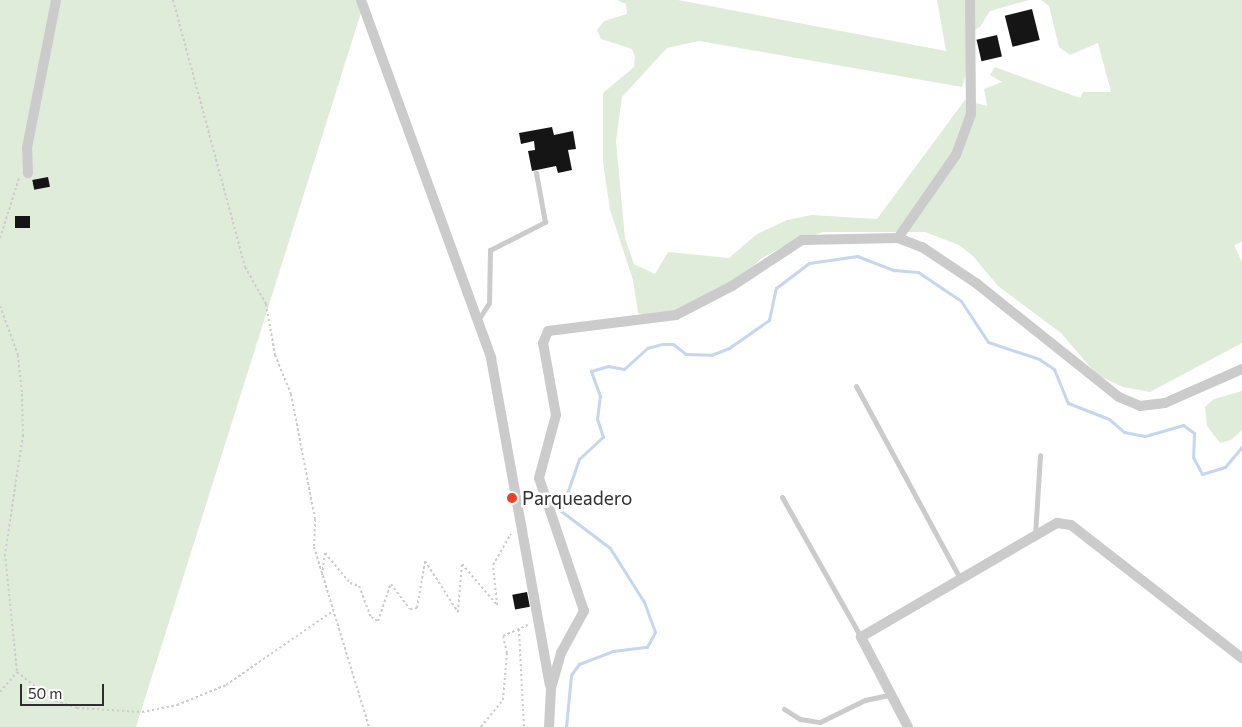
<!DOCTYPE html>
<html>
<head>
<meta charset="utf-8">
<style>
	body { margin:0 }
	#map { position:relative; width:1242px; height:727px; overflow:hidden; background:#fff; font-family:Commissioner,sans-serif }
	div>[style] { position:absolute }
	.green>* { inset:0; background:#e0ecda }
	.stream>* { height:3px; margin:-1.5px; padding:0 1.5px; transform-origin:1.5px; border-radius:1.5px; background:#c5d6ed }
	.building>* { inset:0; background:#151515; transform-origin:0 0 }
	.path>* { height:2px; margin-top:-1px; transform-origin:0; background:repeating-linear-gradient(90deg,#cbcbcb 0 2.5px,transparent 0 5px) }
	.lane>* { height:5px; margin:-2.5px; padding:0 2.5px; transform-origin:2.5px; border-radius:2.5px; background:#cbcbcb }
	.street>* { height:10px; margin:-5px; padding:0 5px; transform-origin:5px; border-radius:5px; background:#cbcbcb }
	.dots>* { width:14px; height:14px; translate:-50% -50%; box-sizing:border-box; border:2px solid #fff; border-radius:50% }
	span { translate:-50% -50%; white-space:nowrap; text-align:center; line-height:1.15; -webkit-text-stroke:5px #fff; paint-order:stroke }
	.poi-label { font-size:19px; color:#2e2e2e }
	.left { translate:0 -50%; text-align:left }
	.scale { position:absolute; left:20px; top:684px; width:84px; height:22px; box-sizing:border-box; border:2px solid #2e2e2e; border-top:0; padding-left:6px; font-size:15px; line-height:18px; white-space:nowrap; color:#2e2e2e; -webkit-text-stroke:4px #fff; paint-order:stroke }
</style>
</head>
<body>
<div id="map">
	<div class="green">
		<div style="clip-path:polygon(0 0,365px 0,136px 727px,0 727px)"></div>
		<div style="clip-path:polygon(617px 0,678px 0,946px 51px,937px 0,1029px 0,990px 11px,980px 27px,968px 33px,970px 61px,962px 87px,699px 41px,667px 48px,622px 97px,616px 141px,625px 238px,634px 264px,655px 274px,668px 252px,729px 258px,757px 234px,787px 220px,812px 215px,877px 219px,965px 100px,987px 106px,984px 89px,1002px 82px,990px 75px,995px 67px,1080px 98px,1083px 92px,1111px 92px,1098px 43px,1070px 55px,1059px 47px,1049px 6px,1041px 0,1242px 0,1242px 242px,1234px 245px,1242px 262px,1242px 343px,1150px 392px,1123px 387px,1097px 375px,1061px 333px,998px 286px,973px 256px,959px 245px,925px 232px,823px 232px,788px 244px,762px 258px,732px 285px,672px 313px,651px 317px,638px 313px,633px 280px,610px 210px,603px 162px,603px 93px,634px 67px,635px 57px,632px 49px,601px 39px,597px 30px,604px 21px,627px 14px,626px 4px)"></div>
		<div style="clip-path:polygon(1242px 391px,1242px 430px,1231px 440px,1220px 443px,1207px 426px,1205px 407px,1214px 399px)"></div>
	</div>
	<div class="stream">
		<div style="left:566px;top:727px;width:52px;rotate:-84.5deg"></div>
		<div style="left:571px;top:675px;width:14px;rotate:-54deg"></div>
		<div style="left:579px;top:664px;width:36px;rotate:-21deg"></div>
		<div style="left:613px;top:651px;width:34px;rotate:-7deg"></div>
		<div style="left:647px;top:647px;width:17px;rotate:-62deg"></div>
		<div style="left:655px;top:632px;width:32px;rotate:-110deg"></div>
		<div style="left:644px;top:602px;width:64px;rotate:-122.2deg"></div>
		<div style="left:610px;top:548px;width:61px;rotate:-142.9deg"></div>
		<div style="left:561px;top:511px;width:55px;rotate:-70.9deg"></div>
		<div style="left:579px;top:459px;width:33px;rotate:-43deg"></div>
		<div style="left:603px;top:437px;width:19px;rotate:-108deg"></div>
		<div style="left:597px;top:419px;width:23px;rotate:-83deg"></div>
		<div style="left:600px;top:396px;width:27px;rotate:-110deg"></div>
		<div style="left:591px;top:371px;width:18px;rotate:-16deg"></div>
		<div style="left:608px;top:366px;width:16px;rotate:11deg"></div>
		<div style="left:624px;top:369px;width:31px;rotate:-42deg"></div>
		<div style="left:647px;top:348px;width:16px;rotate:-15deg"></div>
		<div style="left:662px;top:344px;width:11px"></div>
		<div style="left:673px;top:344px;width:16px;rotate:38deg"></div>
		<div style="left:686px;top:354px;width:25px;rotate:2deg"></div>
		<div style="left:711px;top:355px;width:19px;rotate:-21deg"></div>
		<div style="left:729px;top:348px;width:49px;rotate:-35deg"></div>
		<div style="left:769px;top:320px;width:33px;rotate:-78deg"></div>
		<div style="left:776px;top:288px;width:41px;rotate:-37.1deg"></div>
		<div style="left:809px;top:263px;width:49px;rotate:-8.3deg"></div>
		<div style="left:857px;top:256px;width:40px;rotate:21deg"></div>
		<div style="left:894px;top:270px;width:24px;rotate:5deg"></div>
		<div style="left:918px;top:272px;width:52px;rotate:34deg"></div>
		<div style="left:961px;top:301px;width:49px;rotate:56.6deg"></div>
		<div style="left:988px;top:342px;width:54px;rotate:18.4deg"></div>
		<div style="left:1039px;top:359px;width:18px;rotate:34deg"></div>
		<div style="left:1054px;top:369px;width:37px;rotate:68deg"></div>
		<div style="left:1068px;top:403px;width:44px;rotate:21.3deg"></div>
		<div style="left:1109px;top:419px;width:20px;rotate:41deg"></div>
		<div style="left:1124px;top:432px;width:21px;rotate:11deg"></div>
		<div style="left:1145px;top:436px;width:40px;rotate:-16deg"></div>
		<div style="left:1183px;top:425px;width:14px;rotate:36deg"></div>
		<div style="left:1194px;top:433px;width:24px;rotate:92deg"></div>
		<div style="left:1193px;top:457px;width:19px;rotate:62deg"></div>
		<div style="left:1202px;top:474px;width:24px;rotate:-17deg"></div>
		<div style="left:1225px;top:467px;width:26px;rotate:-50deg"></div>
	</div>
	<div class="building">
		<div style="left:1032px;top:9px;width:32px;height:28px;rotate:76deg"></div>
		<div style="left:997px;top:35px;width:22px;height:21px;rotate:77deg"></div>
		<div style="clip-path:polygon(552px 127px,554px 135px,573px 131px,576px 149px,568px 150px,572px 170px,558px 173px,556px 166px,532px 171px,528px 151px,535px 150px,534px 141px,521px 144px,519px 133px)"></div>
		<div style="left:48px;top:177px;width:10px;height:16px;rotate:79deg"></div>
		<div style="left:15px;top:216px;width:15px;height:12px"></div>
		<div style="left:527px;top:592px;width:15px;height:15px;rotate:79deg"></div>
	</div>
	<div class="path">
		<div style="left:173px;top:0;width:277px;rotate:74.9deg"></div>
		<div style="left:245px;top:267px;width:43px;rotate:60.4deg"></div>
		<div style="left:266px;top:304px;width:52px;rotate:80deg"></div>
		<div style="left:275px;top:355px;width:42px;rotate:67.7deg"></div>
		<div style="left:291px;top:394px;width:127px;rotate:79.1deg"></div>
		<div style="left:315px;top:519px;width:28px;rotate:92deg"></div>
		<div style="left:314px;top:547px;width:188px;rotate:73deg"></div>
		<div style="left:0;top:238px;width:63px;rotate:-72.4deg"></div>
		<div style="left:0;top:306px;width:52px;rotate:69.8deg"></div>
		<div style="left:18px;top:355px;width:39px;rotate:84deg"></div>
		<div style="left:22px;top:394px;width:41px;rotate:88.6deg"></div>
		<div style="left:23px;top:435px;width:120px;rotate:98.6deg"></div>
		<div style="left:5px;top:554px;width:119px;rotate:84.2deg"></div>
		<div style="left:17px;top:672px;width:43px;rotate:38.5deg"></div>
		<div style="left:51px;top:699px;width:28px;rotate:19deg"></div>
		<div style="left:77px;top:708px;width:65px;rotate:3.5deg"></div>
		<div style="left:142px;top:712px;width:36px;rotate:-11deg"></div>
		<div style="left:177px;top:705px;width:53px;rotate:-22.2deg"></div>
		<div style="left:226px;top:685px;width:130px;rotate:-34.7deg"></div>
		<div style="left:322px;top:575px;width:22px;rotate:-82deg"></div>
		<div style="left:325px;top:553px;width:39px;rotate:50deg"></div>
		<div style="left:350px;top:583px;width:9px;rotate:18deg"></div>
		<div style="left:359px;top:586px;width:33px;rotate:69deg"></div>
		<div style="left:371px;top:617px;width:8px;rotate:30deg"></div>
		<div style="left:378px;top:621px;width:39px;rotate:-71deg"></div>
		<div style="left:391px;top:584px;width:31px;rotate:53deg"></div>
		<div style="left:410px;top:609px;width:7px;rotate:-8deg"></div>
		<div style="left:417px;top:608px;width:48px;rotate:-80.3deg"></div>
		<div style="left:425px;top:561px;width:61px;rotate:57.1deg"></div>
		<div style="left:458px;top:612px;width:48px;rotate:-85.2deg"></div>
		<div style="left:462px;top:564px;width:54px;rotate:49.5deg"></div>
		<div style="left:497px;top:605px;width:40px;rotate:-95.7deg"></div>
		<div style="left:493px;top:565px;width:36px;rotate:-60deg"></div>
		<div style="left:519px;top:629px;width:98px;rotate:87.1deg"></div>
		<div style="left:0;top:692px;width:26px;rotate:-50deg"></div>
		<div style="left:481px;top:727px;width:35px;rotate:-51deg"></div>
		<div style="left:503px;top:700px;width:47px;rotate:-85.1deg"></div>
		<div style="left:507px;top:653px;width:17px;rotate:-103deg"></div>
		<div style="left:503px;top:636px;width:27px;rotate:-24deg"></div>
	</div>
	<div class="lane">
		<div style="left:478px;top:320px;width:20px;rotate:-57deg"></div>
		<div style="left:489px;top:303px;width:53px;rotate:-88.9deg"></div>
		<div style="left:490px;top:250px;width:62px;rotate:-27deg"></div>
		<div style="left:545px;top:222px;width:50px;rotate:-100.4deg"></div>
		<div style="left:856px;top:386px;width:218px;rotate:61.6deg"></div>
		<div style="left:782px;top:497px;width:161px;rotate:60.6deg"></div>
		<div style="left:1035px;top:535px;width:80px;rotate:-86.4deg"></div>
		<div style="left:784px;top:709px;width:19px;rotate:32deg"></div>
		<div style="left:800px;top:719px;width:20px;rotate:9deg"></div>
		<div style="left:820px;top:722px;width:50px;rotate:-26.1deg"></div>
		<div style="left:865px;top:700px;width:24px;rotate:-12deg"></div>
	</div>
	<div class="street">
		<div style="left:361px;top:0;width:381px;rotate:70deg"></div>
		<div style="left:491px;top:358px;width:332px;rotate:79.8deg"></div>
		<div style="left:28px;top:173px;width:25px;rotate:-92deg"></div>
		<div style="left:27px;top:148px;width:151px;rotate:-78.9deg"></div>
		<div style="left:898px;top:238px;width:101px;rotate:-55.1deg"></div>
		<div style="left:956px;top:155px;width:44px;rotate:-69.9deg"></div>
		<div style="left:971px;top:114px;width:114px;rotate:-90.5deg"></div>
		<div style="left:549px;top:727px;width:39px;rotate:-87deg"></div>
		<div style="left:551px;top:688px;width:36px;rotate:-74deg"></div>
		<div style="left:561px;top:653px;width:48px;rotate:-61.3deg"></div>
		<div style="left:584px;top:611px;width:140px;rotate:-108.7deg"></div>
		<div style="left:539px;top:478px;width:65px;rotate:-74.9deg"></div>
		<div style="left:556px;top:415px;width:73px;rotate:-100.2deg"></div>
		<div style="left:543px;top:343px;width:13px;rotate:-67deg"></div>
		<div style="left:548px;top:331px;width:129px;rotate:-7.1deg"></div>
		<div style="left:676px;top:315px;width:63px;rotate:-27.4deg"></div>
		<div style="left:732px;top:286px;width:84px;rotate:-33.3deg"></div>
		<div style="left:802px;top:240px;width:96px;rotate:-1.2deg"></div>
		<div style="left:898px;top:238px;width:26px;rotate:21deg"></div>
		<div style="left:922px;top:247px;width:65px;rotate:33.7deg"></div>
		<div style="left:976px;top:283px;width:183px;rotate:38.6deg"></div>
		<div style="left:1119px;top:397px;width:23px;rotate:23deg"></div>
		<div style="left:1140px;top:406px;width:25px;rotate:-7deg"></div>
		<div style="left:1165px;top:403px;width:84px;rotate:-23.8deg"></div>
		<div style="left:908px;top:727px;width:102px;rotate:-117.6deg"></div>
		<div style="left:861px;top:637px;width:227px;rotate:-30.2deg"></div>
		<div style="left:1057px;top:523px;width:14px;rotate:8deg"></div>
		<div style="left:1071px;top:525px;width:217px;rotate:37.9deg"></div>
	</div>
	<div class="dots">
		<div style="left:512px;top:498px;background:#ee4026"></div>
	</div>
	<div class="poi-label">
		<span class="left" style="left:522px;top:498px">Parqueadero</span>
	</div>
	<div class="scale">50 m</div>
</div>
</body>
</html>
